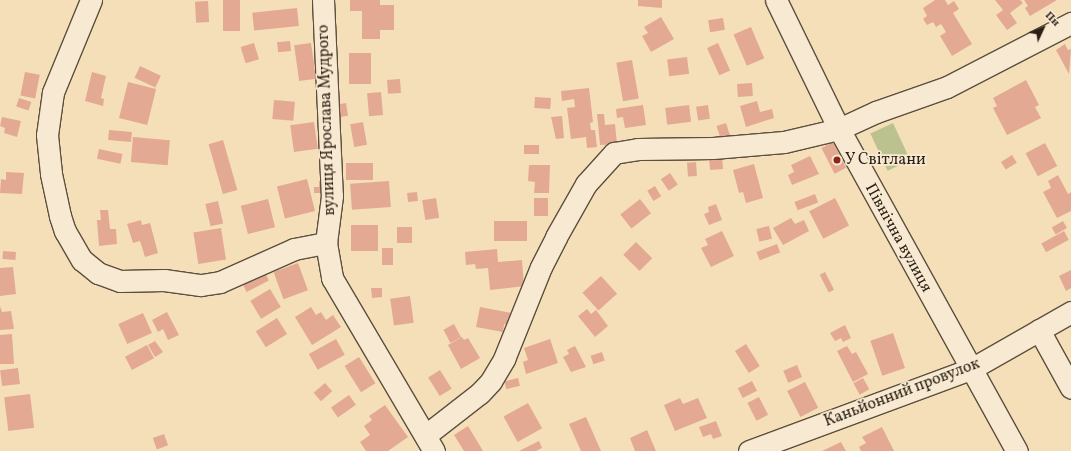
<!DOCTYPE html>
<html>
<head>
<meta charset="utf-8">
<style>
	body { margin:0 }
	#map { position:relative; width:1071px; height:451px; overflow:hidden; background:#f4dfb9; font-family:Vollkorn,serif }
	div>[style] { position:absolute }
	.green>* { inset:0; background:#bbc28f; transform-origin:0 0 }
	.building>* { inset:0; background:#e4a993; transform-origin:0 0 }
	.roads { filter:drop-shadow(1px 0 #5d4f3d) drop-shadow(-1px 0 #5d4f3d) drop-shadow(0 1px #5d4f3d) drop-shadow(0 -1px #5d4f3d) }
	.minor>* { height:21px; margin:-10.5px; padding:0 10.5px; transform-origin:10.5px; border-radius:10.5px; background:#f8ead2 }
	.dots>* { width:11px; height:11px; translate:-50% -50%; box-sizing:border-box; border:2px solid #f8ead2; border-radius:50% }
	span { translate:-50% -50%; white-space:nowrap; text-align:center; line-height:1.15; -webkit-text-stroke:3.5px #f8ead2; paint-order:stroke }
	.street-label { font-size:16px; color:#2b1f14 }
	.poi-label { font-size:16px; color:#2b1f14 }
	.left { translate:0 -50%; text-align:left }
	.north { position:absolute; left:1023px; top:8px; width:40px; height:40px; -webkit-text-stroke:3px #f8ead2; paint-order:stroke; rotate:46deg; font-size:11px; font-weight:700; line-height:16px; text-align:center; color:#2b1f14 }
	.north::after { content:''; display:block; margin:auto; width:14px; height:18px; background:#2b1f14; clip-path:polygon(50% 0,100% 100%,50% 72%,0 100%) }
</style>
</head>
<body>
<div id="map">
	<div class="green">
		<div style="left:893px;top:123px;width:41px;height:25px;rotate:65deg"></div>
	</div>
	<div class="building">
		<div style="left:223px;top:0;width:17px;height:31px"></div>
		<div style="clip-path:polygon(350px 0,380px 0,380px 5px,394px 5px,394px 30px,380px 30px,380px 39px,362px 39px,362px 11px,350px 11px)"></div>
		<div style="clip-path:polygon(638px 0,662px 0,662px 8px,638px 6px)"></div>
		<div style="clip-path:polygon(935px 0,945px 0,948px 5px,954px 1px,959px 9px,953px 13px,972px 44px,952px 56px,940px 36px,946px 32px,941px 24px,936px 27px,933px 22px,927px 25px,923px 19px,927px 16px,923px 8px)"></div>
		<div style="clip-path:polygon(995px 0,1020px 0,1023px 3px,1010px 13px,1017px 23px,1007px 30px,996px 15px,1003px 10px)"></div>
		<div style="clip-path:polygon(1024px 0,1057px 0,1030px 16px,1025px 8px,1028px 6px)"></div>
		<div style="left:208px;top:1px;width:21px;height:13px;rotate:87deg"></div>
		<div style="left:297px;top:8px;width:18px;height:45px;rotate:84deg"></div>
		<div style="clip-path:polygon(661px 17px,674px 39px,651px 52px,642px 36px,648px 33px,644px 27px)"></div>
		<div style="left:723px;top:18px;width:12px;height:15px;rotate:81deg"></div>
		<div style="left:751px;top:27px;width:34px;height:19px;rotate:67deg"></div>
		<div style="left:290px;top:41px;width:10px;height:13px;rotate:84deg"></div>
		<div style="left:254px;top:43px;width:17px;height:14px;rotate:73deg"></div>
		<div style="left:311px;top:43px;width:36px;height:17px;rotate:82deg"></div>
		<div style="left:718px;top:43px;width:30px;height:12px;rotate:66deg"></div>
		<div style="clip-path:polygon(1065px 44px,1068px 50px,1071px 49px,1069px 74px,1056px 50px)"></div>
		<div style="left:349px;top:53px;width:22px;height:31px"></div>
		<div style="left:687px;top:57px;width:17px;height:20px;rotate:83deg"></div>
		<div style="left:632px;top:60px;width:39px;height:16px;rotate:80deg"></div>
		<div style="left:140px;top:66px;width:23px;height:13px;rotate:25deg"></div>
		<div style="left:25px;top:72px;width:15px;height:24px;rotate:11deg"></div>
		<div style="clip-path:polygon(92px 72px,106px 76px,101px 98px,104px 99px,103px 106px,85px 101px)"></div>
		<div style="left:400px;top:79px;width:14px;height:13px;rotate:86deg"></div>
		<div style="clip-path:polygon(1026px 80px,1039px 105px,1035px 107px,1041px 118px,1007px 135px,993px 108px,997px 106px,993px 98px)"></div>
		<div style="left:128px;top:82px;width:29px;height:37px;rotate:14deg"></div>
		<div style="left:752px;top:83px;width:13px;height:15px;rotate:86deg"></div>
		<div style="clip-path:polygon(589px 88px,593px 122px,590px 123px,591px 130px,595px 130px,597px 147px,587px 148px,586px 137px,571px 139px,567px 108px,575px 107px,574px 99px,562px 101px,561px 91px)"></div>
		<div style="left:381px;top:92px;width:23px;height:14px;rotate:85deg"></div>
		<div style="left:535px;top:97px;width:16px;height:11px;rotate:4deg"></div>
		<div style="left:19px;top:98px;width:13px;height:9px;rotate:18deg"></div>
		<div style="left:274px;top:100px;width:21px;height:19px;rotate:5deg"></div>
		<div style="clip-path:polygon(757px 101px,760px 112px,772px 109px,774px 118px,746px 127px,740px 106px)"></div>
		<div style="left:346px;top:103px;width:13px;height:11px;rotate:81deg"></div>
		<div style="clip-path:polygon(643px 105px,646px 125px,625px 128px,623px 117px,617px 118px,616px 109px)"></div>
		<div style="left:689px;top:105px;width:17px;height:24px;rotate:83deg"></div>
		<div style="left:708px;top:105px;width:14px;height:12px;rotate:82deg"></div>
		<div style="clip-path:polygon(597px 114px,604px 114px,605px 125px,615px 124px,617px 144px,600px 145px)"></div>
		<div style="clip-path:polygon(562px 116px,564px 138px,556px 139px,551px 117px)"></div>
		<div style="clip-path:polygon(2px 117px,21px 121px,17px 137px,4px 133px,5px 128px,0 126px)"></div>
		<div style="left:314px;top:122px;width:27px;height:24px;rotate:82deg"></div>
		<div style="left:363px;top:122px;width:23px;height:13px;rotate:80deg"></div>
		<div style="left:726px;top:123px;width:16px;height:10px;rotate:72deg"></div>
		<div style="left:109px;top:130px;width:23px;height:10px;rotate:5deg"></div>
		<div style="left:133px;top:137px;width:37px;height:25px;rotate:5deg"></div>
		<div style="left:223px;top:140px;width:52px;height:15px;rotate:74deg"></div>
		<div style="left:833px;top:142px;width:29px;height:13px;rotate:63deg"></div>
		<div style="left:1045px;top:143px;width:26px;height:22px;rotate:62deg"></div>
		<div style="left:524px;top:145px;width:15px;height:9px"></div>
		<div style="left:99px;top:149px;width:24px;height:10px;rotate:12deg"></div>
		<div style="left:1012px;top:155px;width:9px;height:13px;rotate:58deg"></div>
		<div style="clip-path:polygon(810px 156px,819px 174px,792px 185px,788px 175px,794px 172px,791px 165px)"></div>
		<div style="left:722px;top:157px;width:12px;height:13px;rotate:85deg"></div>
		<div style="left:696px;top:162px;width:14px;height:9px;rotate:86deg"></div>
		<div style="left:346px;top:163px;width:27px;height:17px"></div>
		<div style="clip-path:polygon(754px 164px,763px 198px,746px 203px,743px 192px,739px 193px,733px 170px)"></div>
		<div style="clip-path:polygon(529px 165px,550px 165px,549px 193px,534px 193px,535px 182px,528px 181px)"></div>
		<div style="clip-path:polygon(6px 172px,24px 173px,22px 194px,0 193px,1px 179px,6px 180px)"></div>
		<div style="left:670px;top:173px;width:14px;height:11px;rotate:56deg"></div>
		<div style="clip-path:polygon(1058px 175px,1068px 194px,1071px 192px,1071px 211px,1057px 218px,1043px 192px,1051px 188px,1048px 181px)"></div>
		<div style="left:307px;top:179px;width:33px;height:31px;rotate:76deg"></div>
		<div style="clip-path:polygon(319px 181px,324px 181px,324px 193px,314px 193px,314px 187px,319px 187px)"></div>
		<div style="left:389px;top:181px;width:26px;height:39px;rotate:86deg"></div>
		<div style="left:655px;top:186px;width:12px;height:9px;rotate:59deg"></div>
		<div style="left:417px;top:192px;width:9px;height:10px;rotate:84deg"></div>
		<div style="left:815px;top:194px;width:9px;height:22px;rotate:69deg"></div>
		<div style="left:436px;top:198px;width:20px;height:14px;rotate:81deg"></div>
		<div style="left:534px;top:198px;width:14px;height:18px"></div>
		<div style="left:835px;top:198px;width:31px;height:29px;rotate:63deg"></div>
		<div style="left:268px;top:199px;width:29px;height:28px;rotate:76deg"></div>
		<div style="left:640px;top:199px;width:18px;height:25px;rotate:52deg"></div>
		<div style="left:218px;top:201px;width:23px;height:13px;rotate:77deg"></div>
		<div style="clip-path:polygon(716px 204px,722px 220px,709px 225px,704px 214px,709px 212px,708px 207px)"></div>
		<div style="clip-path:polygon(100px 210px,108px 210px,110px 229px,116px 229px,117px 244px,99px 246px,97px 220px,101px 220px)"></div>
		<div style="clip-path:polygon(791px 218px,795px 224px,804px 220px,809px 231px,783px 245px,773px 228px)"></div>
		<div style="clip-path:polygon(141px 220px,142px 225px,150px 223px,158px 253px,145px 257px,140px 241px,133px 243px,127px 224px)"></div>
		<div style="left:494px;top:221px;width:33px;height:20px"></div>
		<div style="left:1063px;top:221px;width:8px;height:13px;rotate:60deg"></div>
		<div style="left:351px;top:225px;width:27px;height:26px"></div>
		<div style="left:769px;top:226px;width:13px;height:13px;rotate:77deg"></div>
		<div style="left:397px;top:227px;width:15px;height:16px"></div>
		<div style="left:221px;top:228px;width:32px;height:28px;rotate:81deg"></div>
		<div style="clip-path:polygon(722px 231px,734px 256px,711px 267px,701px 248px,708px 245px,705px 239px)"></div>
		<div style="left:1064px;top:231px;width:10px;height:26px;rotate:61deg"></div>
		<div style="left:636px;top:242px;width:23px;height:18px;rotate:45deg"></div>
		<div style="left:777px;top:244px;width:9px;height:22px;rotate:69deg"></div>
		<div style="left:382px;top:248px;width:11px;height:17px"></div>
		<div style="clip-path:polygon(497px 249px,498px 262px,522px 260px,524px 286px,490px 290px,488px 268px,476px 269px,475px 264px,466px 265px,465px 252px)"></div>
		<div style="left:3px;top:251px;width:13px;height:8px;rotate:4deg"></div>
		<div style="left:298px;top:263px;width:29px;height:26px;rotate:70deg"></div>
		<div style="clip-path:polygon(13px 267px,16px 294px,0 296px,0 268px)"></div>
		<div style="left:263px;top:269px;width:13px;height:25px;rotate:63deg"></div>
		<div style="clip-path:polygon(1071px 270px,1071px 288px,1066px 291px,1059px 276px)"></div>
		<div style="left:825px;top:272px;width:20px;height:6px;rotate:63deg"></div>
		<div style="left:601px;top:276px;width:24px;height:25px;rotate:48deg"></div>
		<div style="clip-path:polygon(371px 288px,382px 288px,382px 297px,372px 298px)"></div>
		<div style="left:270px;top:289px;width:21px;height:23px;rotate:59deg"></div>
		<div style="left:410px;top:296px;width:27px;height:20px;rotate:82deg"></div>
		<div style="clip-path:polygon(0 306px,2px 312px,11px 311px,14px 329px,0 330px)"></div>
		<div style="clip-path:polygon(311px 307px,316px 315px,321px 312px,326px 320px,333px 315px,341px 327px,312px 345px,295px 317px)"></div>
		<div style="clip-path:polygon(480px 307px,512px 313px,508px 325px,504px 324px,503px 332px,476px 327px)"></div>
		<div style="clip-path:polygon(587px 309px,591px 314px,596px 310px,608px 326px,595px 337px,578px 316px)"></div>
		<div style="clip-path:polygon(167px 312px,179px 335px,168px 340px,163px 329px,158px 332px,152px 320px)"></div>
		<div style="left:143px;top:313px;width:22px;height:27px;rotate:66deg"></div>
		<div style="left:277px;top:318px;width:19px;height:25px;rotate:58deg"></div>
		<div style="left:454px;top:324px;width:15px;height:12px;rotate:62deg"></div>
		<div style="clip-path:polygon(845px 325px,851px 338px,843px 342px,841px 338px,835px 341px,830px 333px)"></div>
		<div style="left:893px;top:333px;width:37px;height:24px;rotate:71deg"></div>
		<div style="clip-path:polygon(12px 334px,14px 364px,0 364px,0 335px)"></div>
		<div style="clip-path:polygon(462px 337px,464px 340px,468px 338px,480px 358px,461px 369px,448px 345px)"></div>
		<div style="left:336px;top:339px;width:18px;height:31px;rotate:61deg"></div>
		<div style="clip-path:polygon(550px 339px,558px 363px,526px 374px,523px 362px,528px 360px,524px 348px)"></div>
		<div style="clip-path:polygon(155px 341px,163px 352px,155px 357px,148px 345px)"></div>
		<div style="left:746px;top:344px;width:26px;height:13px;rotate:58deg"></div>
		<div style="left:147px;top:345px;width:15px;height:25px;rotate:62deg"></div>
		<div style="clip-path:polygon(575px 346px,586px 367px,571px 372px,563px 357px,569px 354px,567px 350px)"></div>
		<div style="clip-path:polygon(847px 346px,852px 354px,856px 352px,868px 374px,853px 382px,837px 351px)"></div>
		<div style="left:602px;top:352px;width:9px;height:12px;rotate:72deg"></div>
		<div style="left:359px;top:357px;width:31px;height:17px;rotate:58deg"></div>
		<div style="left:797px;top:365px;width:13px;height:15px;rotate:67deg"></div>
		<div style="left:18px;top:368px;width:16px;height:18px;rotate:83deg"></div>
		<div style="left:440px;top:370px;width:22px;height:14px;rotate:58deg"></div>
		<div style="left:518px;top:378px;width:8px;height:14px;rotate:76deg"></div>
		<div style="left:863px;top:378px;width:13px;height:11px;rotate:61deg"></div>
		<div style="left:752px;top:381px;width:11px;height:16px;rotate:63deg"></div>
		<div style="left:805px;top:382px;width:29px;height:20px;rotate:63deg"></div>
		<div style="left:325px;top:383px;width:11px;height:15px;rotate:49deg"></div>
		<div style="left:30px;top:394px;width:34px;height:26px;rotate:83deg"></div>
		<div style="left:349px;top:395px;width:12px;height:22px;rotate:55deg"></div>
		<div style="left:759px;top:397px;width:20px;height:13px;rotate:63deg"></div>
		<div style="clip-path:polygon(680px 398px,683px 404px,698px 398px,707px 418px,675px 431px,664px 405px)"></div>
		<div style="left:528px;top:403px;width:29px;height:28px;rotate:61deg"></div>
		<div style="clip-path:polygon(385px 405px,408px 437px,388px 451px,366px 451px,360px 442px,370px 435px,364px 426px,372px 420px,369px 416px)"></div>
		<div style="clip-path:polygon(586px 417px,601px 451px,581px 451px,569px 424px)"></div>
		<div style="clip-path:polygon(716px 421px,722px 436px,713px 439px,711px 434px,703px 437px,699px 427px)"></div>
		<div style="clip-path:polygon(468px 426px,483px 451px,464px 451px,454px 435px)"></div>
		<div style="clip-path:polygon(882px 427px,894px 451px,861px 451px,859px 447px,866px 443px,862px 437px)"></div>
		<div style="clip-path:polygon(647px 430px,656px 451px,635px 451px,630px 438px)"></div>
		<div style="left:164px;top:434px;width:12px;height:12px;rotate:70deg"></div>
		<div style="clip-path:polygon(539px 441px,542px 448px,536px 451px,519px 451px)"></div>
		<div style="clip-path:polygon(841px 442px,846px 451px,822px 451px)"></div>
	</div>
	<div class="roads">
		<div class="minor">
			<div style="left:91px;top:0;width:100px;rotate:112.4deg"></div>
			<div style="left:53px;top:92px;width:43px;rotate:97.9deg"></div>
			<div style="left:47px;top:135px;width:39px;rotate:84deg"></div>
			<div style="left:51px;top:174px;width:43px;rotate:77.9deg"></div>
			<div style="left:60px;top:216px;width:16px;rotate:72deg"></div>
			<div style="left:65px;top:231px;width:34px;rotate:60deg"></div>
			<div style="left:82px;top:260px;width:21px;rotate:39deg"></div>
			<div style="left:98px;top:273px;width:23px;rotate:20deg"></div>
			<div style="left:120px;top:281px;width:44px;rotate:-1.3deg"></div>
			<div style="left:164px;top:280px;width:37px;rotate:8deg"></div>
			<div style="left:201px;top:285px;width:19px;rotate:-9deg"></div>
			<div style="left:220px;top:282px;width:81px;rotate:-24deg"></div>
			<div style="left:294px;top:249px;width:33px;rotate:-11deg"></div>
			<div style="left:323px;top:0;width:196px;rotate:87.4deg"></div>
			<div style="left:332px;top:196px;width:47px;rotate:97.3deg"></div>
			<div style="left:326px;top:243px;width:36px;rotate:80deg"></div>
			<div style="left:332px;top:278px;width:201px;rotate:59.5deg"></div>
			<div style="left:776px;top:0;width:144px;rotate:64deg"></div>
			<div style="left:839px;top:129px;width:368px;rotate:61.1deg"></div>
			<div style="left:1039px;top:330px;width:66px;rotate:61.1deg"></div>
			<div style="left:426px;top:435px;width:68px;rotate:-37.9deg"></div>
			<div style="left:480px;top:393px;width:16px;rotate:-47deg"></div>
			<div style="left:491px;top:381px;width:26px;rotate:-59deg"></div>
			<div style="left:504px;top:359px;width:99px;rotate:-68.1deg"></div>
			<div style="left:541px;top:267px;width:34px;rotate:-63deg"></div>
			<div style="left:556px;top:237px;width:61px;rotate:-60.5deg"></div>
			<div style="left:586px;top:184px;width:42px;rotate:-47.9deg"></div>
			<div style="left:614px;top:153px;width:24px;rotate:-9deg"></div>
			<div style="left:638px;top:149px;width:75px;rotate:-0.8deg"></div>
			<div style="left:713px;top:148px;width:71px;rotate:-4.8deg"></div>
			<div style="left:784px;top:142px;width:57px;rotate:-13.3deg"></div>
			<div style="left:839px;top:129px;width:41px;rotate:-24.7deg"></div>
			<div style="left:876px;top:112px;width:75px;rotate:-19.4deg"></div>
			<div style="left:947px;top:87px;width:140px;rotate:-27.3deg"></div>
			<div style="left:749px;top:451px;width:237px;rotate:-20.3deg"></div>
			<div style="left:971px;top:369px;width:115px;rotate:-29.7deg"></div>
		</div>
	</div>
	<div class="dots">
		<div style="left:837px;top:160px;background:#8f2418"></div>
	</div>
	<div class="street-label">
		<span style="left:327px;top:120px;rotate:-92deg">вулиця Ярослава Мудрого</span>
		<span style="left:898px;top:238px;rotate:61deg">Північна вулиця</span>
		<span style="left:902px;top:393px;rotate:-21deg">Каньйонний провулок</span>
	</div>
	<div class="poi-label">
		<span class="left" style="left:845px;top:160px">У Світлани</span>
	</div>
	<div class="north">Пн</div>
</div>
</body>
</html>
